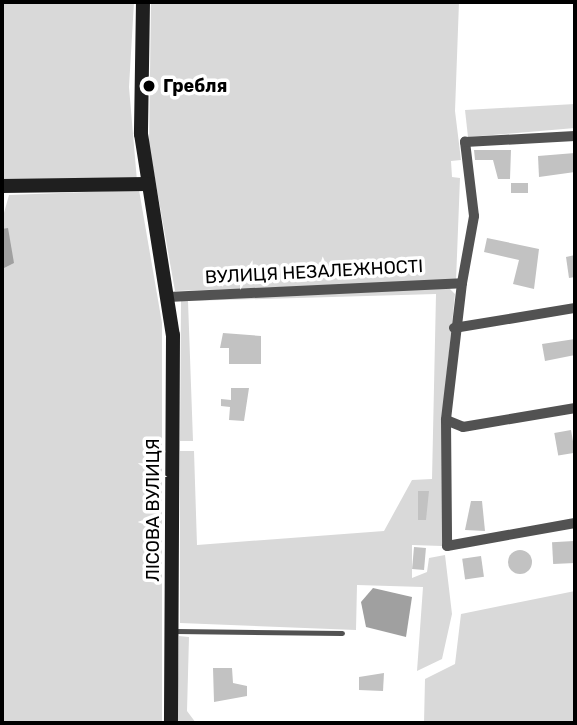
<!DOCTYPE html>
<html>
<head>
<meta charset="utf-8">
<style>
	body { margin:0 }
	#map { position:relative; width:577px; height:725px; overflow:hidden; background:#fff; font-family:Rubik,sans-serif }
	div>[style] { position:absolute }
	.green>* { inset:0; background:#d9d9d9 }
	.water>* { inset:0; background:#a0a0a0 }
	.building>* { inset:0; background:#c2c2c2; transform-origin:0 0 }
	.round { border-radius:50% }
	.lane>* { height:5px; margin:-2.5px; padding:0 2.5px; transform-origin:2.5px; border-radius:2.5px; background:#525252 }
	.street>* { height:10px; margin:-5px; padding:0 5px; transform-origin:5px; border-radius:5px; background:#525252 }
	.secondary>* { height:14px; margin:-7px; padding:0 7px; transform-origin:7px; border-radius:7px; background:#1f1f1f }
	.dots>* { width:19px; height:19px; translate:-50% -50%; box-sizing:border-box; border:4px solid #fff; border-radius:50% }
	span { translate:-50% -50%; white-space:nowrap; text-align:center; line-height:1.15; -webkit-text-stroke:7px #fff; paint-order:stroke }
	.poi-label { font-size:18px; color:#000; font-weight:700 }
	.left { translate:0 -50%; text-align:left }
	.street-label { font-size:18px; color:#000 }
	.frame { position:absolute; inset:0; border:4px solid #000; pointer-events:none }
</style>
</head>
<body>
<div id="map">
	<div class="green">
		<div style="clip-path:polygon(2px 2px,134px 2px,129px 87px,137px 181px,2px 181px)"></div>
		<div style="clip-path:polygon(151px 2px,459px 2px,455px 111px,461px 160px,451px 161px,452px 177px,460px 178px,456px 281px,175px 291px,149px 145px)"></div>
		<div style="clip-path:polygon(575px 104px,575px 128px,468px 137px,465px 110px)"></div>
		<div style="clip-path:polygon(139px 190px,162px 323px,162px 723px,2px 723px,2px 220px,9px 195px)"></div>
		<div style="clip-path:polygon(448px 287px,455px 294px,442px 420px,442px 546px,412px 545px,412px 578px,427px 572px,429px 558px,445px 555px,452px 614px,442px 659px,417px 671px,423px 587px,357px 585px,356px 630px,180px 623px,180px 451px,194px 451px,197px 545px,384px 531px,412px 480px,432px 479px,436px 294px,188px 301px,193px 441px,180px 441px,181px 301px)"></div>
		<div style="clip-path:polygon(575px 591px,575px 723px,424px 723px,425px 679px,455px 664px,461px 614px)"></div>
		<div style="clip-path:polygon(179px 636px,189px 637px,187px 711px,196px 723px,177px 723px)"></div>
	</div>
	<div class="water">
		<div style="clip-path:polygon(8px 228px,14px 263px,2px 269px,2px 229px)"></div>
		<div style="clip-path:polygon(373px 588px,412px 597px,406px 637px,366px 627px,361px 602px)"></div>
	</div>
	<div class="building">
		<div style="clip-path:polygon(474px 150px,511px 150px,510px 179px,498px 179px,493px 160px,475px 160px)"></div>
		<div style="clip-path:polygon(575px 153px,575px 172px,539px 177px,538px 156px)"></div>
		<div style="left:528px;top:183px;width:10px;height:17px;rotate:90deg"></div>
		<div style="clip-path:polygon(487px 238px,539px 249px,534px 289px,513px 284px,519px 260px,484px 252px)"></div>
		<div style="clip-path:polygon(575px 255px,575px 277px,569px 278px,566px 257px)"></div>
		<div style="clip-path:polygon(223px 333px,261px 336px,261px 364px,229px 364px,229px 348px,220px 348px)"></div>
		<div style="clip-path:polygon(575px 339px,575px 355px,545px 361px,542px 344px)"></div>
		<div style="clip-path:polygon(231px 388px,249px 388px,244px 421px,229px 420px,230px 407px,221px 406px,221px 399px,231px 400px)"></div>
		<div style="left:571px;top:430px;width:23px;height:17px;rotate:80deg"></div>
		<div style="clip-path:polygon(418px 491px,429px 491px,426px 520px,418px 520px)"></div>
		<div style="clip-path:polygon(471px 501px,482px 501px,485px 531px,465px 530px)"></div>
		<div style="left:574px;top:541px;width:22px;height:22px;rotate:87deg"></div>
		<div style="left:414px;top:547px;width:12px;height:22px;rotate:5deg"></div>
		<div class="round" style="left:508px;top:550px;width:24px;height:24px"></div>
		<div style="left:481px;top:556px;width:21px;height:19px;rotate:82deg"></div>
		<div style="clip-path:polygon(213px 668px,232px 668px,233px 683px,247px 686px,247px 696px,214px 702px)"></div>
		<div style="clip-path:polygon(384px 673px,383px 691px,359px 690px,359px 677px)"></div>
	</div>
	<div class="lane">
		<div style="left:175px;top:631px;width:167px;rotate:0.7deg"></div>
	</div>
	<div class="street">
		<div style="left:462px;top:283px;width:138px;rotate:96.7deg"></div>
		<div style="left:446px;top:420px;width:126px;rotate:89.5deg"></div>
		<div style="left:447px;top:546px;width:130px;rotate:-10.2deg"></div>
		<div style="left:168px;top:297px;width:294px;rotate:-2.7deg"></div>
		<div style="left:462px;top:283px;width:68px;rotate:-79.8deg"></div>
		<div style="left:474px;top:216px;width:75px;rotate:-96.9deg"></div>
		<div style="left:465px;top:142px;width:110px;rotate:-3.1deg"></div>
		<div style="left:454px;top:328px;width:123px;rotate:-9.4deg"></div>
		<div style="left:446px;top:420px;width:18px;rotate:22deg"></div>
		<div style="left:463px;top:427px;width:114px;rotate:-9.6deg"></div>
	</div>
	<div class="secondary">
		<div style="left:143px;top:2px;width:132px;rotate:90.9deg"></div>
		<div style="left:141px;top:134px;width:204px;rotate:81deg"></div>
		<div style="left:173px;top:335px;width:388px;rotate:90.3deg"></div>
		<div style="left:2px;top:186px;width:145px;rotate:-0.8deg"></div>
	</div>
	<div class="dots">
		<div style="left:149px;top:86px;background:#000"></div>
	</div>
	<div class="poi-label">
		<span class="left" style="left:163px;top:86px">Гребля</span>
	</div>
	<div class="street-label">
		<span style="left:314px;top:272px;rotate:-3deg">ВУЛИЦЯ НЕЗАЛЕЖНОСТІ</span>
		<span style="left:153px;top:510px;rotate:-90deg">ЛІСОВА ВУЛИЦЯ</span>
	</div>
	<div class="frame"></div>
</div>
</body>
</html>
